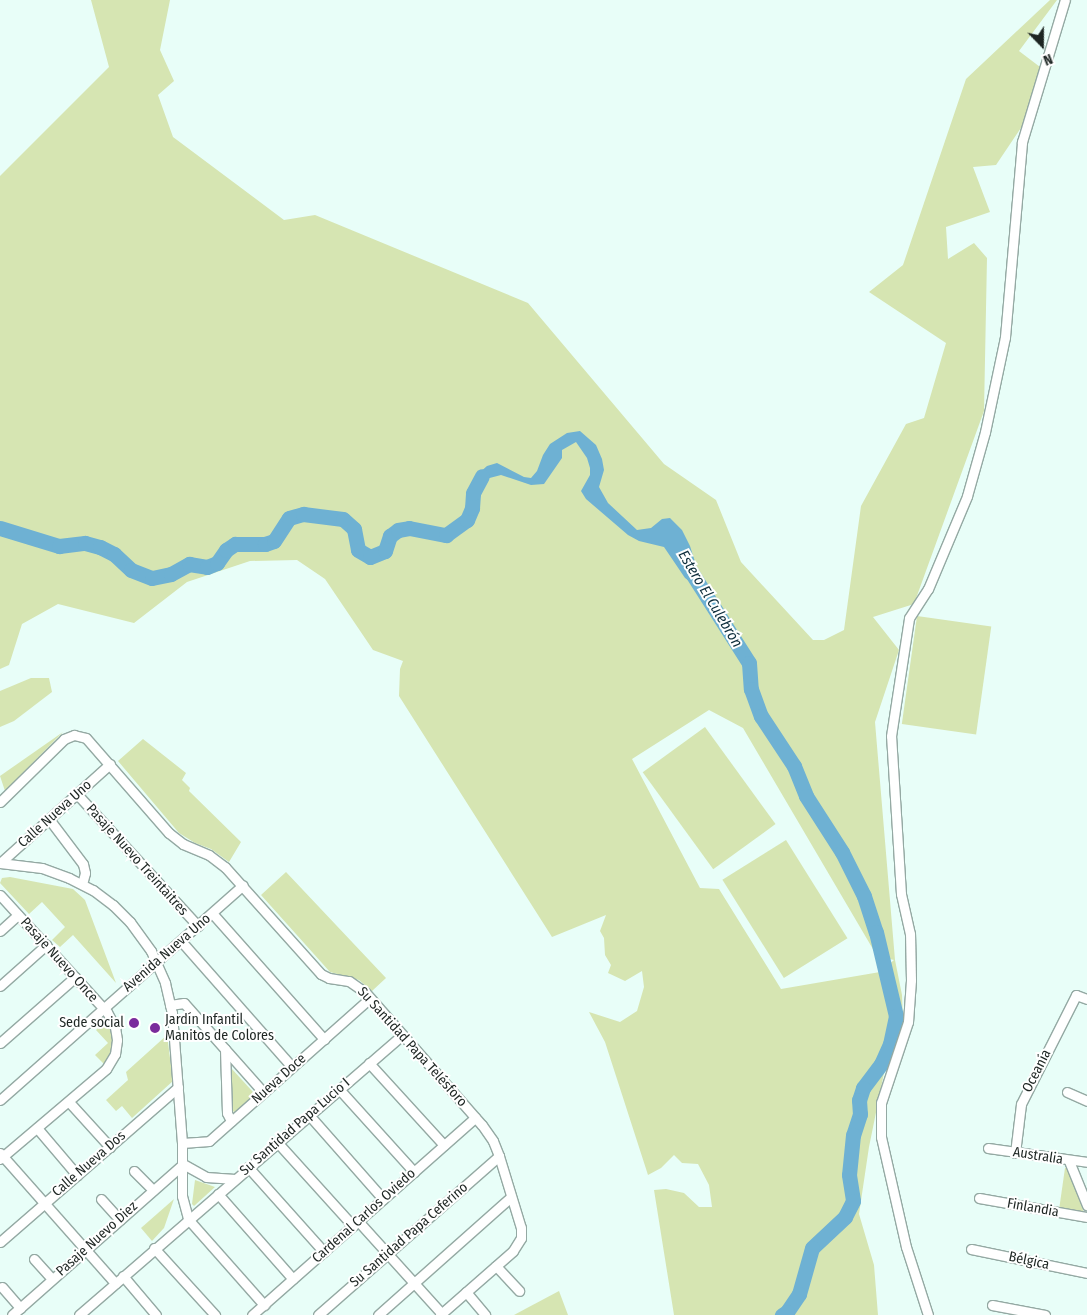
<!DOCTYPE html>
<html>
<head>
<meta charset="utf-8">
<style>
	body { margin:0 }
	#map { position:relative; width:1087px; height:1315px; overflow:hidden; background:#e8fef8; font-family:"Fira Sans Condensed",sans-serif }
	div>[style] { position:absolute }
	.green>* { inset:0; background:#d6e5b2; transform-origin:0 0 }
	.water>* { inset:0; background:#6eb1d3 }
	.river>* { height:15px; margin:-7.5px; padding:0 7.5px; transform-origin:7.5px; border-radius:7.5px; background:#6eb1d3 }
	.roads { filter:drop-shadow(1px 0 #94a9a3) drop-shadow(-1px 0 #94a9a3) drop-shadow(0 1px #94a9a3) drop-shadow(0 -1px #94a9a3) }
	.minor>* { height:9px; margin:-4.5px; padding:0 4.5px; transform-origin:4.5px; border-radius:4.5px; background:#fff }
	.dots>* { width:14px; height:14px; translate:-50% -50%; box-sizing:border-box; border:2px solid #fff; border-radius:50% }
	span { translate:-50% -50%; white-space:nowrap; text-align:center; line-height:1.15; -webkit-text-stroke:4px #fff; paint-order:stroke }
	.street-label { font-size:14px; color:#1e2623 }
	.poi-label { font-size:14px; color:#1e2623 }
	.left { translate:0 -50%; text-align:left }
	.right { translate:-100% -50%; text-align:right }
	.water-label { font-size:15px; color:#0d2d3b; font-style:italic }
	.north { position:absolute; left:1017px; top:20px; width:50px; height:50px; -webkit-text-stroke:4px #fff; paint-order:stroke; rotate:158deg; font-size:14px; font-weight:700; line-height:20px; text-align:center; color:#1e2623 }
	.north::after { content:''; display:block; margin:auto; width:18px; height:22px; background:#1e2623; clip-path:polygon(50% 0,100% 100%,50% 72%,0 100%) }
</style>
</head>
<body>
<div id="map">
	<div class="green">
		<div style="clip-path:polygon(evenodd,91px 0,170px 0,160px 50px,174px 81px,158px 95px,173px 137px,284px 220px,315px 215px,528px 303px,664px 464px,716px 500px,741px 562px,813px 640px,824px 640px,844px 630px,861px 506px,906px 424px,924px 418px,946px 343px,869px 292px,903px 265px,966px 79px,1050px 0,1057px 0,1019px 51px,1044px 70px,1039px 101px,996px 165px,973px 167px,990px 212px,946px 227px,948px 259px,974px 243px,987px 258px,984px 411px,914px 604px,873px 617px,899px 650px,875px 722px,895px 960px,902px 995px,903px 1020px,884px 1073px,869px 1147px,859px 1214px,874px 1265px,878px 1315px,674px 1315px,654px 1190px,666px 1189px,684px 1193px,699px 1207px,712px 1207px,709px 1185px,698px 1164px,682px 1163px,674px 1155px,661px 1168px,648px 1175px,605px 1042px,589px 1012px,620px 1022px,637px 1011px,644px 987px,642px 971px,625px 981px,608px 973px,611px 965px,605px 955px,604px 938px,600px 931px,606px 915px,552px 937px,399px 696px,400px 669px,403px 661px,373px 650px,325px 579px,297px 560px,250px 561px,187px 582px,134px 623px,58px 604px,22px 624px,9px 665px,0 669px,0 176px,109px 67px,91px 0,709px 710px,743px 728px,877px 956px,894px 960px,880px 972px,781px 989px,719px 889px,700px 888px,632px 759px,709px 710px)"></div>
		<div style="left:917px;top:616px;width:75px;height:109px;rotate:8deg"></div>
		<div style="clip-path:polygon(31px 678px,49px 678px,52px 692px,14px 721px,0 727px,0 691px)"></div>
		<div style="left:705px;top:727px;width:120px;height:77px;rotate:54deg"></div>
		<div style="clip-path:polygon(63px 732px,5px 791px,0 776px)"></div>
		<div style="clip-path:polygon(143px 739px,186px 773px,182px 780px,190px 788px,189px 791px,241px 842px,229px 862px,211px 849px,195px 843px,179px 833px,118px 761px)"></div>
		<div style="left:786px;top:840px;width:116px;height:75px;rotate:58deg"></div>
		<div style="clip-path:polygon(286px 872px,386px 978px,372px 991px,359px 980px,330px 972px,261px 895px)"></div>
		<div style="clip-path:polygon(10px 877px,73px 889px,85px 900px,116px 983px,73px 935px,60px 947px,52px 940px,65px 927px,42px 902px,29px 914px,0 883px,2px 878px)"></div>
		<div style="clip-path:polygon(107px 1020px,113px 1036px,112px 1053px,105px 1065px,95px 1055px,108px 1043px,96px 1030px)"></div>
		<div style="clip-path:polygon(167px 1035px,173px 1081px,132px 1118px,122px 1106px,116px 1111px,106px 1100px,128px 1080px,126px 1072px)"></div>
		<div style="clip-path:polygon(232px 1069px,253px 1092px,253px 1097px,235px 1113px,232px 1110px,228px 1072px)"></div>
		<div style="clip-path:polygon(1065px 1168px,1067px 1168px,1085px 1215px,1059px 1210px)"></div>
		<div style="clip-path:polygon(195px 1180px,215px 1187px,194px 1206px,192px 1204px)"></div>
		<div style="clip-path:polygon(174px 1199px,164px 1228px,152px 1241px,141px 1228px)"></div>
		<div style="clip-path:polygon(559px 1291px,568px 1315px,514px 1315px,527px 1308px)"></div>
	</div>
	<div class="water">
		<div style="clip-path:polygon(580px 431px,596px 445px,602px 459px,604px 470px,599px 487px,608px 503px,637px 530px,651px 528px,662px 519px,670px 518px,682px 530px,690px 546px,697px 568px,698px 579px,692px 583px,685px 578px,664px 547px,639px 541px,628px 535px,586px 499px,581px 491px,590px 475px,590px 468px,587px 458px,576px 442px,562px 450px,562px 458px,544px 484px,531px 485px,501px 475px,482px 480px,477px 493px,470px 491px,477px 475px,487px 466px,497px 463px,524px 477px,531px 478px,537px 471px,543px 455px,550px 444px,567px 433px)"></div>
	</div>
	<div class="river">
		<div style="left:0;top:528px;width:62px;rotate:17deg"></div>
		<div style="left:59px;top:546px;width:26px;rotate:-7deg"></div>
		<div style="left:85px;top:543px;width:16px;rotate:15deg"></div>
		<div style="left:100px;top:547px;width:16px;rotate:27deg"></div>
		<div style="left:114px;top:554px;width:23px;rotate:43deg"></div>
		<div style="left:131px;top:570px;width:22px;rotate:21deg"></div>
		<div style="left:152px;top:578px;width:19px;rotate:-12deg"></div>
		<div style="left:171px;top:574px;width:21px;rotate:-29deg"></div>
		<div style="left:189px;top:564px;width:18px;rotate:9deg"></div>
		<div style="left:207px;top:567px;width:11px;rotate:-22deg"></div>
		<div style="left:217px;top:563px;width:16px;rotate:-55deg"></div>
		<div style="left:226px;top:550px;width:11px;rotate:-34deg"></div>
		<div style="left:235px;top:544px;width:30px"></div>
		<div style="left:265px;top:544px;width:9px;rotate:-18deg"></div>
		<div style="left:274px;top:541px;width:27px;rotate:-57deg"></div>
		<div style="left:289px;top:518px;width:15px;rotate:-16deg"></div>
		<div style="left:303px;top:514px;width:40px;rotate:7.1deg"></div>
		<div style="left:343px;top:519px;width:15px;rotate:42deg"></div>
		<div style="left:354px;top:529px;width:21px;rotate:79deg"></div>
		<div style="left:358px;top:550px;width:14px;rotate:30deg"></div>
		<div style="left:370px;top:557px;width:16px;rotate:-22deg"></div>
		<div style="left:385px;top:551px;width:16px;rotate:-72deg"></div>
		<div style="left:390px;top:536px;width:10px;rotate:-37deg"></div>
		<div style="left:398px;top:530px;width:11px;rotate:-10deg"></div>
		<div style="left:409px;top:528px;width:38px;rotate:11deg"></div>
		<div style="left:446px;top:535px;width:26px;rotate:-36deg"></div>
		<div style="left:467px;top:520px;width:13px;rotate:-67deg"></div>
		<div style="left:472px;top:508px;width:15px;rotate:-86deg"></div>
		<div style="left:473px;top:493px;width:19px;rotate:-62deg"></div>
		<div style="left:686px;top:564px;width:117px;rotate:57.5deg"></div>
		<div style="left:749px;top:663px;width:26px;rotate:86deg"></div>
		<div style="left:751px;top:689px;width:29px;rotate:70deg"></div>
		<div style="left:761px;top:716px;width:60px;rotate:56.6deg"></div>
		<div style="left:794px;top:766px;width:32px;rotate:68deg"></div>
		<div style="left:806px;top:796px;width:67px;rotate:57.3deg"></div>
		<div style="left:842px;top:852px;width:49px;rotate:63.4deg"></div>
		<div style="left:864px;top:896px;width:38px;rotate:72deg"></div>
		<div style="left:876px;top:932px;width:86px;rotate:76.6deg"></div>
		<div style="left:896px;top:1016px;width:29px;rotate:102deg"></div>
		<div style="left:890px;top:1044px;width:22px;rotate:114deg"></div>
		<div style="left:881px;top:1064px;width:30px;rotate:127deg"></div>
		<div style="left:863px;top:1088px;width:13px;rotate:108deg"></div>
		<div style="left:859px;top:1100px;width:14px;rotate:86deg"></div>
		<div style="left:860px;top:1114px;width:22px;rotate:108deg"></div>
		<div style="left:853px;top:1135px;width:40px;rotate:95.7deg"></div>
		<div style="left:849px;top:1175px;width:26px;rotate:81deg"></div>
		<div style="left:853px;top:1201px;width:18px;rotate:117deg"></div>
		<div style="left:845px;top:1217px;width:45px;rotate:136.8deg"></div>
		<div style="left:812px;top:1248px;width:48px;rotate:105.8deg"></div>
		<div style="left:799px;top:1294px;width:22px;rotate:124deg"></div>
		<div style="left:787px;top:1312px;width:6px;rotate:149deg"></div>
	</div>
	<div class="roads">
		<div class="minor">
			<div style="left:77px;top:794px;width:179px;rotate:47.5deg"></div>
			<div style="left:0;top:802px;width:90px;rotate:-44.5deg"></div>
			<div style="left:64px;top:739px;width:11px;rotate:-22deg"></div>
			<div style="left:74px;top:735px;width:12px;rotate:14deg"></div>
			<div style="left:86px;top:738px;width:126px;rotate:48.9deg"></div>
			<div style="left:169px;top:833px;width:18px;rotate:38deg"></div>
			<div style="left:183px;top:844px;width:28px;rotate:23deg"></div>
			<div style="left:209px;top:855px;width:20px;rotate:37deg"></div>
			<div style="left:225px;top:867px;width:144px;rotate:48.1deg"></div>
			<div style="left:321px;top:974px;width:9px;rotate:27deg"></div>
			<div style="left:329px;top:978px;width:20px;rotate:9deg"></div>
			<div style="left:349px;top:981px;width:19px;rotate:35deg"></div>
			<div style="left:365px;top:992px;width:177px;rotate:48.7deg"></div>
			<div style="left:482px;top:1125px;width:19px;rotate:55deg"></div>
			<div style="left:493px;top:1141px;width:16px;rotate:68deg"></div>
			<div style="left:499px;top:1156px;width:75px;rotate:73deg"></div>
			<div style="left:521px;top:1228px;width:10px;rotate:90deg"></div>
			<div style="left:521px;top:1238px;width:15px;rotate:122deg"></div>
			<div style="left:513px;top:1251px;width:97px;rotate:138.8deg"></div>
			<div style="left:49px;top:819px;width:56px;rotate:52.9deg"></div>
			<div style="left:83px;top:864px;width:9px;rotate:77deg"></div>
			<div style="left:85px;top:873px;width:11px;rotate:105deg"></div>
			<div style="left:0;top:863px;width:42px;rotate:6.8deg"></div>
			<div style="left:42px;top:868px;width:29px;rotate:20deg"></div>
			<div style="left:69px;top:878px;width:27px;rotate:27deg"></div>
			<div style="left:93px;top:890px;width:25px;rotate:37deg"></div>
			<div style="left:113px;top:905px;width:24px;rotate:45deg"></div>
			<div style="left:130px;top:922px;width:36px;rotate:54deg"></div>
			<div style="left:151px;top:951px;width:35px;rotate:66deg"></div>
			<div style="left:165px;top:983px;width:31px;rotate:77deg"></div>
			<div style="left:172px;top:1013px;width:130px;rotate:85.6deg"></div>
			<div style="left:182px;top:1143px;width:53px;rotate:90deg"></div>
			<div style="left:182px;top:1196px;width:24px;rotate:75deg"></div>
			<div style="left:188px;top:1219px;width:115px;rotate:48.5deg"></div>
			<div style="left:0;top:863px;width:148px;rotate:-42deg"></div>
			<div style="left:0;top:895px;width:159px;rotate:47.6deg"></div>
			<div style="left:107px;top:1012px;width:17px;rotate:62deg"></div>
			<div style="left:115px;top:1027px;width:13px;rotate:81deg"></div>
			<div style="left:117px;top:1040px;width:14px;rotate:98deg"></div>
			<div style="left:115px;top:1054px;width:17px;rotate:121deg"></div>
			<div style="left:106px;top:1069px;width:139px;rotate:139.7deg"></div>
			<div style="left:212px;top:913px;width:169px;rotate:48.4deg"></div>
			<div style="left:0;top:931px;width:24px;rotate:-42deg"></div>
			<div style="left:181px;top:941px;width:168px;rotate:48.6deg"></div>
			<div style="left:0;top:986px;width:62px;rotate:-41.7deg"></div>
			<div style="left:170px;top:1005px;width:14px;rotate:-8deg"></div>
			<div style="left:184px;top:1003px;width:120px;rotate:48.4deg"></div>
			<div style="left:0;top:1043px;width:100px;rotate:-41.3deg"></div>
			<div style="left:225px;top:1049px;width:64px;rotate:88.2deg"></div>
			<div style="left:227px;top:1113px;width:9px;rotate:63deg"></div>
			<div style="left:369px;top:1063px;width:111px;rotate:47.6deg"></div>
			<div style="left:339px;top:1089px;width:112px;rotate:47.9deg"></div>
			<div style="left:1067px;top:1092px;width:22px;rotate:24deg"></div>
			<div style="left:0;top:1100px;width:324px;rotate:-41.5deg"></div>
			<div style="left:69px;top:1102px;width:61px;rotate:47.7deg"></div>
			<div style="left:309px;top:1115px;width:112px;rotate:48.6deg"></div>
			<div style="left:37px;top:1128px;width:62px;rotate:49.6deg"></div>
			<div style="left:277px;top:1142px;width:113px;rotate:47.9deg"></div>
			<div style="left:182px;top:1143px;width:27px;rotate:-4deg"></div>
			<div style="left:209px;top:1141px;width:215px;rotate:-41.6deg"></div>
			<div style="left:988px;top:1148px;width:100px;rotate:8deg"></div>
			<div style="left:0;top:1153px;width:174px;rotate:48.5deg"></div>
			<div style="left:1015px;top:1153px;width:49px;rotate:-83deg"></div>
			<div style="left:1021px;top:1104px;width:122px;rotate:-63.2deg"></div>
			<div style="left:1076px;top:995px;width:12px;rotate:20deg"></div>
			<div style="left:1069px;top:1161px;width:48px;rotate:67.8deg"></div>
			<div style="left:248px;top:1167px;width:114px;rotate:48.2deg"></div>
			<div style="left:134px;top:1171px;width:27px;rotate:45deg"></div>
			<div style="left:218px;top:1194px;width:113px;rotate:48.6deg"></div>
			<div style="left:979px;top:1198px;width:110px;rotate:10deg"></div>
			<div style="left:101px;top:1199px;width:28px;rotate:48deg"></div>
			<div style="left:358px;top:1221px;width:125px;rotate:47.9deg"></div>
			<div style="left:0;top:1242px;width:236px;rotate:-41deg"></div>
			<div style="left:154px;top:1248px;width:91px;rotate:47.7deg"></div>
			<div style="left:971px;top:1249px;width:118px;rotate:11.7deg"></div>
			<div style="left:34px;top:1259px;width:27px;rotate:48deg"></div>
			<div style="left:496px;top:1266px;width:34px;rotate:47deg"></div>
			<div style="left:123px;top:1276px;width:51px;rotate:49.8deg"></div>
			<div style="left:2px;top:1287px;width:28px;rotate:49deg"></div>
			<div style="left:466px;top:1292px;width:30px;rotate:50deg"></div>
			<div style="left:992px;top:1305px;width:54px;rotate:10.7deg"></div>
			<div style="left:12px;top:1315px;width:228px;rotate:-41.4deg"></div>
			<div style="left:183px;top:1164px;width:26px;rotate:29deg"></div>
			<div style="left:206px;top:1177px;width:29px;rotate:4deg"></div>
			<div style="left:79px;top:1315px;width:427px;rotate:-40.9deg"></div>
			<div style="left:252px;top:1315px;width:298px;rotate:-41.5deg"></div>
			<div style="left:318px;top:1315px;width:241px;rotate:-41.3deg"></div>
			<div style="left:378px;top:1315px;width:178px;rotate:-41.6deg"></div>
			<div style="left:928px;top:1315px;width:71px;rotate:-107.9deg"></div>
			<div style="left:906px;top:1247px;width:113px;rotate:-102.8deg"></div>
			<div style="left:881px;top:1137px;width:34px;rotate:-90deg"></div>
			<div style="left:881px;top:1103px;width:85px;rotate:-71.6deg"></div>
			<div style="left:908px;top:1022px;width:42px;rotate:-85.9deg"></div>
			<div style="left:911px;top:980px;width:46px;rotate:-91.2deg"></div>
			<div style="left:910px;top:934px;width:41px;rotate:-102.7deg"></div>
			<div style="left:901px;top:894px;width:158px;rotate:-93.6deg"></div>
			<div style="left:891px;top:736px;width:119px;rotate:-81.3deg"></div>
			<div style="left:909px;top:618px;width:35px;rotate:-57deg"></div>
			<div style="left:928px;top:589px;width:101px;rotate:-67.2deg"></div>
			<div style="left:967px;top:496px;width:66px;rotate:-74.3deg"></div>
			<div style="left:985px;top:432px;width:97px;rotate:-78.1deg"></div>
			<div style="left:1005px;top:337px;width:196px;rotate:-85deg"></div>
			<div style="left:1022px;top:142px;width:148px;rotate:-73.2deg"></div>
		</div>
	</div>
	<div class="dots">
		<div style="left:134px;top:1023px;background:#7a2b9c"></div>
		<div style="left:155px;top:1028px;background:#7a2b9c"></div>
	</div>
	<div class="street-label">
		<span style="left:55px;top:814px;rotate:-42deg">Calle Nueva Uno</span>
		<span style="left:137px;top:860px;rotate:48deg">Pasaje Nuevo Treintaitres</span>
		<span style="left:167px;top:953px;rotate:-41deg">Avenida Nueva Uno</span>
		<span style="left:59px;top:960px;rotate:48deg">Pasaje Nuevo Once</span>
		<span style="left:412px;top:1047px;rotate:48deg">Su Santidad Papa Telésforo</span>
		<span style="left:1037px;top:1071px;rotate:-63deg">Oceanía</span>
		<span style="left:279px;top:1079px;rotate:-42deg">Nueva Doce</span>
		<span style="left:295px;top:1127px;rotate:-41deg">Su Santidad Papa Lucio I</span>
		<span style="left:1038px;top:1156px;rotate:9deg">Australia</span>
		<span style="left:89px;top:1164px;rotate:-41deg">Calle Nueva Dos</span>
		<span style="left:1033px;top:1208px;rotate:10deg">Finlandia</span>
		<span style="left:364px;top:1216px;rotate:-42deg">Cardenal Carlos Oviedo</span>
		<span style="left:409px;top:1235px;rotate:-41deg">Su Santidad Papa Ceferino</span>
		<span style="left:97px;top:1239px;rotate:-42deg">Pasaje Nuevo Diez</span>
		<span style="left:1029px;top:1261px;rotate:12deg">Bélgica</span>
	</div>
	<div class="poi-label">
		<span class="left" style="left:165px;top:1028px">Jardín Infantil<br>Manitos de Colores</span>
		<span class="right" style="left:124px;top:1023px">Sede social</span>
	</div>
	<div class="water-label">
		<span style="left:710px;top:599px;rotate:59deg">Estero El Culebrón</span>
	</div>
	<div class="north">N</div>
</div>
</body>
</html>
